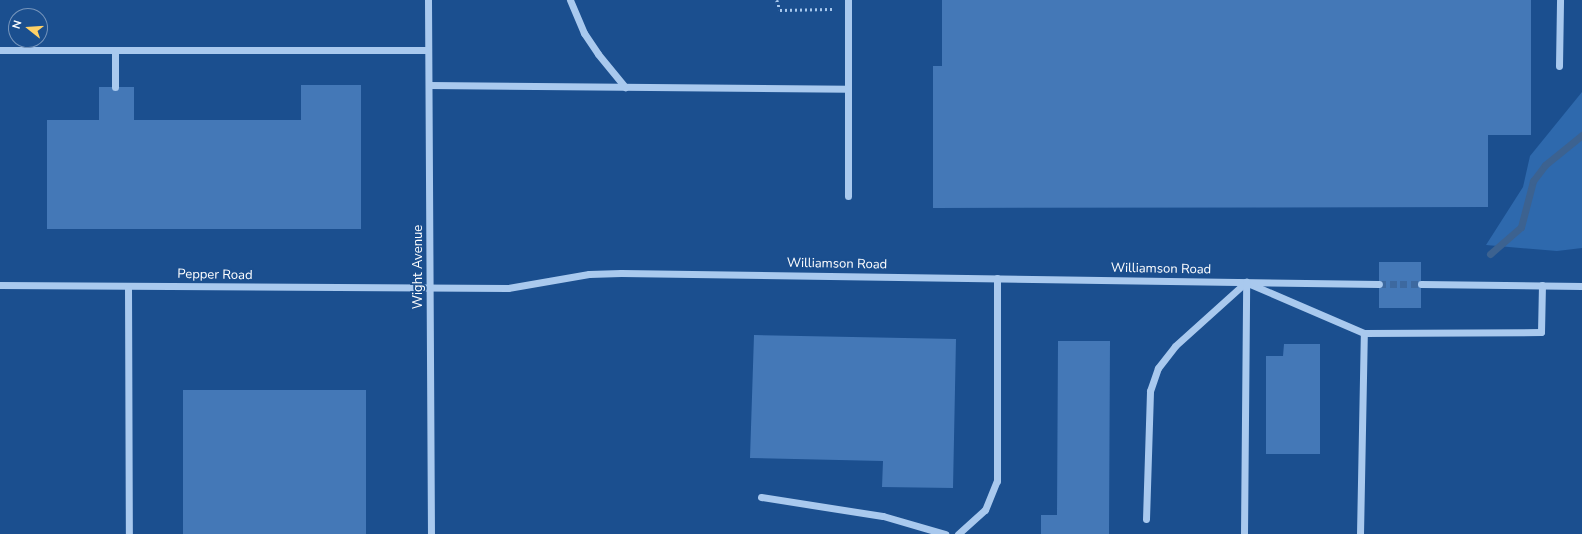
<!DOCTYPE html>
<html>
<head>
<meta charset="utf-8">
<style>
	body { margin:0 }
	#map { position:relative; width:1582px; height:534px; overflow:hidden; background:#1b4f8f; font-family:"Nunito Sans",sans-serif }
	div>[style] { position:absolute }
	.green>* { inset:0; background:#2e69ad }
	.stream>* { height:7px; margin:-3.5px; padding:0 3.5px; transform-origin:3.5px; border-radius:3.5px; background:#3c6290 }
	.building>* { inset:0; background:#4478b7; transform-origin:0 0 }
	.minor-tunnel>* { height:7px; margin-top:-3.5px; transform-origin:0; background:repeating-linear-gradient(90deg,#3d69a0 0 7px,transparent 0 10.5px) }
	.path>* { height:2.5px; margin-top:-1.25px; transform-origin:0; background:repeating-linear-gradient(90deg,#a9c9ee 0 2px,transparent 0 5px) }
	.minor>* { height:7px; margin:-3.5px; padding:0 3.5px; transform-origin:3.5px; border-radius:3.5px; background:#a9c9ee }
	span { translate:-50% -50%; white-space:nowrap; text-align:center; line-height:1.15; -webkit-text-stroke:3.5px #1b4f8f; paint-order:stroke }
	.street-label { font-size:13px; color:#fff }
	.north { position:absolute; left:8px; top:8px; width:40px; height:40px; box-sizing:border-box; background:#1b4f8f; border:1px solid #7695bc; border-radius:50%; rotate:287deg; font-size:11px; font-weight:700; line-height:16px; text-align:center; color:#fff }
	.north::after { content:''; display:block; margin:auto; width:14px; height:18px; background:#ffd166; clip-path:polygon(50% 0,100% 100%,50% 72%,0 100%) }
</style>
</head>
<body>
<div id="map">
	<div class="green">
		<div style="clip-path:polygon(1582px 92px,1582px 248px,1557px 251px,1486px 245px,1523px 187px,1530px 156px)"></div>
	</div>
	<div class="stream">
		<div style="left:1490px;top:254px;width:41px;rotate:-41.1deg"></div>
		<div style="left:1521px;top:227px;width:48px;rotate:-75.4deg"></div>
		<div style="left:1533px;top:181px;width:20px;rotate:-53deg"></div>
		<div style="left:1545px;top:165px;width:48px;rotate:-39deg"></div>
	</div>
	<div class="building">
		<div style="clip-path:polygon(942px 0,1531px 0,1531px 135px,1488px 135px,1488px 207px,933px 208px,933px 66px,942px 66px)"></div>
		<div style="clip-path:polygon(301px 85px,361px 85px,361px 229px,47px 229px,47px 120px,99px 120px,99px 87px,134px 87px,134px 120px,301px 120px)"></div>
		<div style="left:1379px;top:262px;width:42px;height:46px"></div>
		<div style="clip-path:polygon(754px 335px,956px 339px,953px 488px,882px 487px,883px 461px,750px 458px)"></div>
		<div style="clip-path:polygon(1058px 341px,1110px 341px,1109px 534px,1041px 534px,1041px 515px,1057px 515px)"></div>
		<div style="clip-path:polygon(1284px 344px,1320px 344px,1320px 454px,1266px 454px,1266px 356px,1283px 356px)"></div>
		<div style="left:366px;top:390px;width:144px;height:183px;rotate:90deg"></div>
	</div>
	<div class="minor-tunnel">
		<div style="left:1379px;top:284px;width:42px"></div>
	</div>
	<div class="path">
		<div style="left:777px;top:0;width:10px;rotate:73deg"></div>
		<div style="left:780px;top:10px;width:52px;rotate:-1.1deg"></div>
	</div>
	<div class="minor">
		<div style="left:428px;top:0;width:534px;rotate:89.68deg"></div>
		<div style="left:570px;top:0;width:36px;rotate:67deg"></div>
		<div style="left:584px;top:33px;width:25px;rotate:56deg"></div>
		<div style="left:598px;top:54px;width:43px;rotate:50.7deg"></div>
		<div style="left:0;top:50px;width:428px"></div>
		<div style="left:1559px;top:66px;width:66px;rotate:-89.1deg"></div>
		<div style="left:429px;top:85px;width:419px;rotate:0.5deg"></div>
		<div style="left:115px;top:87px;width:37px;rotate:-90deg"></div>
		<div style="left:848px;top:196px;width:196px;rotate:-90deg"></div>
		<div style="left:1250px;top:284px;width:124px;rotate:23.3deg"></div>
		<div style="left:1364px;top:333px;width:177px;rotate:-0.3deg"></div>
		<div style="left:1541px;top:332px;width:47px;rotate:-88.8deg"></div>
		<div style="left:1421px;top:284px;width:161px;rotate:0.7deg"></div>
		<div style="left:0;top:285px;width:508px;rotate:0.34deg"></div>
		<div style="left:508px;top:288px;width:82px;rotate:-9.8deg"></div>
		<div style="left:589px;top:274px;width:32px;rotate:-2deg"></div>
		<div style="left:621px;top:273px;width:758px;rotate:0.83deg"></div>
		<div style="left:128px;top:286px;width:248px;rotate:89.8deg"></div>
		<div style="left:761px;top:497px;width:123px;rotate:8.9deg"></div>
		<div style="left:883px;top:516px;width:65px;rotate:16.2deg"></div>
		<div style="left:1146px;top:519px;width:128px;rotate:-88.2deg"></div>
		<div style="left:1150px;top:391px;width:24px;rotate:-71deg"></div>
		<div style="left:1158px;top:368px;width:28px;rotate:-52deg"></div>
		<div style="left:1175px;top:346px;width:96px;rotate:-42deg"></div>
		<div style="left:958px;top:534px;width:36px;rotate:-42deg"></div>
		<div style="left:985px;top:510px;width:31px;rotate:-68deg"></div>
		<div style="left:997px;top:481px;width:203px;rotate:-90deg"></div>
		<div style="left:1244px;top:534px;width:252px;rotate:-89.5deg"></div>
		<div style="left:1360px;top:534px;width:201px;rotate:-88.9deg"></div>
	</div>
	<div class="street-label">
		<span style="left:837px;top:264px;rotate:1deg">Williamson Road</span>
		<span style="left:418px;top:267px;rotate:-90deg">Wight Avenue</span>
		<span style="left:1161px;top:269px;rotate:1deg">Williamson Road</span>
		<span style="left:215px;top:275px;rotate:1deg">Pepper Road</span>
	</div>
	<div class="north">N</div>
</div>
</body>
</html>
